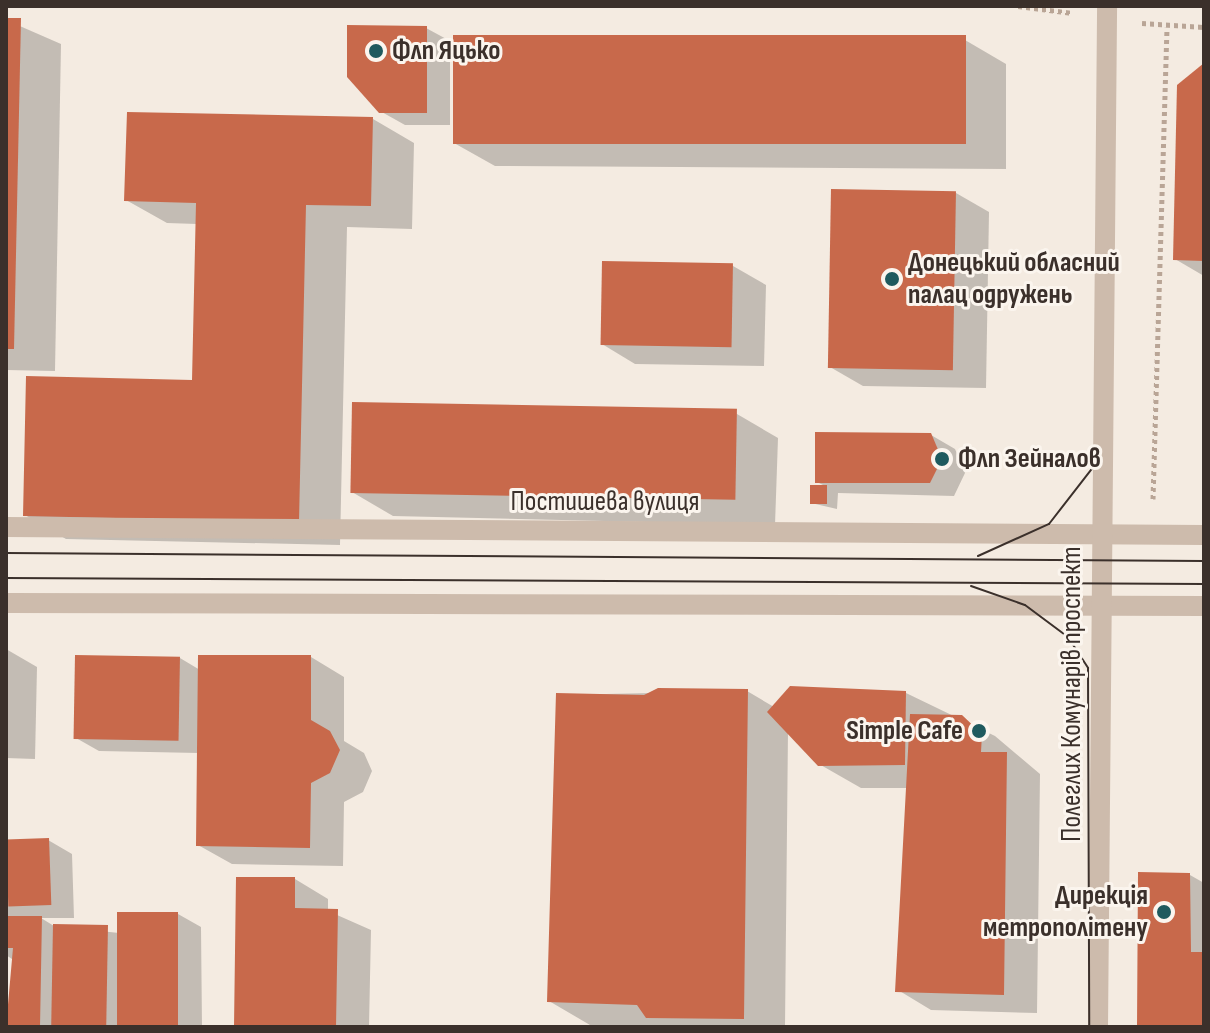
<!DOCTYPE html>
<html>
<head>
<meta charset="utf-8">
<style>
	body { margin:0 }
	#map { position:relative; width:1210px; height:1033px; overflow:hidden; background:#f4ebe1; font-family:"Sofia Sans Condensed",sans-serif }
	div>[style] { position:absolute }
	.shadow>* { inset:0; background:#0003 }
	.building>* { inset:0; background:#c8694b; transform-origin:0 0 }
	.path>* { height:5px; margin-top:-2.5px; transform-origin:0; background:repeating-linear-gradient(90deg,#b9a596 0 4px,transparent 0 8px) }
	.minor>* { height:20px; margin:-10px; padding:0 10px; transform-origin:10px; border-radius:10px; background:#cdbbac }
	.tram>* { height:2px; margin:-1px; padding:0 1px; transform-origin:1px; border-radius:1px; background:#3b302b }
	.dots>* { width:22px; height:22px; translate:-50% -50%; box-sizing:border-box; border:4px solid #fbf5ee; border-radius:50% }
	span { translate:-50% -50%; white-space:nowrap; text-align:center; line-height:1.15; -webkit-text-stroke:6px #fbf5ee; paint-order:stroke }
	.poi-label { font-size:28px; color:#3b302b; font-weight:700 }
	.left { translate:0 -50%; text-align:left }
	.right { translate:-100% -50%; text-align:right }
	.street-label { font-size:28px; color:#3b302b }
	.frame { position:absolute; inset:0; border:8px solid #3b302b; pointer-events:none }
</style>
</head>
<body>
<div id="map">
	<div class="shadow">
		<div style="clip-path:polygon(6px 20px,61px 44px,55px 371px,6px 370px)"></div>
		<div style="clip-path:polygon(426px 28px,450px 41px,450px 125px,405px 125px,380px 111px)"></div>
		<div style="clip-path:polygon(965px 40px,1006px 64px,1006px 169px,495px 166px,454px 143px)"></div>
		<div style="clip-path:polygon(1204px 66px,1204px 276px,1175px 259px)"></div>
		<div style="clip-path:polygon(373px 119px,414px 143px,412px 229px,347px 227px,340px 545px,66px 539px,25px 515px,194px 382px,197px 224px,167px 223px,126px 200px)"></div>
		<div style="clip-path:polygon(956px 193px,989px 212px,986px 388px,863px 386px,830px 367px)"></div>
		<div style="clip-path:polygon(733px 266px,766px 285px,764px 366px,635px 364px,602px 344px)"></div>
		<div style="clip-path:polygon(737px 414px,778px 438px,775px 525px,393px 516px,352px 492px)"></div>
		<div style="clip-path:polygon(931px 435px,955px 449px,965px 473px,954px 496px,838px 493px,837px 509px,811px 503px,812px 487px,827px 487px,817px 482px)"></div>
		<div style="clip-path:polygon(6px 649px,37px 667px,35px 759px,6px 758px)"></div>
		<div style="clip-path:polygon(311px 657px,344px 677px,344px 741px,364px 753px,372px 771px,363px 792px,344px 802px,343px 866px,232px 864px,198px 845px,199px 753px,99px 751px,76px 738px,180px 658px,200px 670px)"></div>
		<div style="clip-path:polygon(747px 691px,774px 707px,906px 693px,995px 736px,1040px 774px,1037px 1013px,931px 1010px,898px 990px,908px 788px,861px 788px,819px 764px,788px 731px,785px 1027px,590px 1025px,549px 1001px,558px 695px)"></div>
		<div style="clip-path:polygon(48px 840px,72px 854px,74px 918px,41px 918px,54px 926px,119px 933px,178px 914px,201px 927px,202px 1027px,6px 1027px,15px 961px,6px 955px,6px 841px)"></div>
		<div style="clip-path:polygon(1190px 875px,1204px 883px,1204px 1027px,1139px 1027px)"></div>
		<div style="clip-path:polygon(295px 879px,328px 899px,328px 911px,371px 930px,369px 1027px,236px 1027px)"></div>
	</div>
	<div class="building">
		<div style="clip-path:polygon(6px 18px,21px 18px,14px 349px,6px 349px)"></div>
		<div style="clip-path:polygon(347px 25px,427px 26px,427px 113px,379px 113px,347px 77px)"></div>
		<div style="left:453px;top:35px;width:513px;height:109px"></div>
		<div style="clip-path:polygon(1204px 63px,1204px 261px,1173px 260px,1177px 85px)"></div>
		<div style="clip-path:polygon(127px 112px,373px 117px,371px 206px,306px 205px,299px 522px,23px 516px,26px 376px,192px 380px,196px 203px,124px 201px)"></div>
		<div style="left:831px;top:189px;width:125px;height:179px;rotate:1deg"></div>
		<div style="left:602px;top:261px;width:131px;height:84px;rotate:1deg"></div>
		<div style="left:352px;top:402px;width:385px;height:91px;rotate:1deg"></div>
		<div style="clip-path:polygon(815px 432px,931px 433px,942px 459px,930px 483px,815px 483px)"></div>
		<div style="left:810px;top:485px;width:17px;height:19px"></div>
		<div style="left:75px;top:655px;width:105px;height:84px;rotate:1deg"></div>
		<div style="clip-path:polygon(198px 655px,311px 655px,311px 720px,330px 731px,340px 750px,330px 773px,311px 783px,310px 848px,196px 846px)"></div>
		<div style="clip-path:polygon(790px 686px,906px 691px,905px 765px,818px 766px,767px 712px)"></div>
		<div style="clip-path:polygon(658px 688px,748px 689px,744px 1019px,646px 1018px,637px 1005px,547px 1002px,556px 693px,644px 695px)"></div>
		<div style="clip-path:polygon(910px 714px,962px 715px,982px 734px,981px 752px,1007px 752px,1004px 995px,895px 992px)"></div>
		<div style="left:49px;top:838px;width:67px;height:43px;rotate:88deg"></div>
		<div style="clip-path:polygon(1138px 872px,1190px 873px,1191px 952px,1204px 952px,1204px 1027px,1137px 1027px)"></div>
		<div style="clip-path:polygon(236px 877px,295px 877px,295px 908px,338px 909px,336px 1027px,234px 1027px)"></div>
		<div style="left:117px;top:912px;width:61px;height:115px"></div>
		<div style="clip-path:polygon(6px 916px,42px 916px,40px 1027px,6px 1027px,13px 948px,6px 948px)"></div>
		<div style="left:53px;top:924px;width:55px;height:103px;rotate:1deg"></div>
	</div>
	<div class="path">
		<div style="left:1018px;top:6px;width:55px;rotate:7.3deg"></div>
		<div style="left:1142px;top:23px;width:62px;rotate:3.7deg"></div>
		<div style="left:1153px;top:499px;width:472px;rotate:-88.3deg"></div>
	</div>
	<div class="minor">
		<div style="left:6px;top:527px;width:1198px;rotate:0.38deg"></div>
		<div style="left:6px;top:603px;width:1198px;rotate:0.14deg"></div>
		<div style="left:1098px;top:1027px;width:1021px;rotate:-89.49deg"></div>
	</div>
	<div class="tram">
		<div style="left:6px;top:553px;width:1198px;rotate:0.38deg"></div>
		<div style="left:978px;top:556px;width:78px;rotate:-24.3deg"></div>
		<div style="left:1049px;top:524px;width:85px;rotate:-52.2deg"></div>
		<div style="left:6px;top:578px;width:1198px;rotate:0.29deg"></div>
		<div style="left:971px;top:586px;width:57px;rotate:19.4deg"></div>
		<div style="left:1025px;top:605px;width:54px;rotate:36.7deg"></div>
		<div style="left:1068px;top:637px;width:37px;rotate:57deg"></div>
		<div style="left:1088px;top:668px;width:359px;rotate:89.8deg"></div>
	</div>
	<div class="dots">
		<div style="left:376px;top:51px;background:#1f5a5e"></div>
		<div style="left:892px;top:279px;background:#1f5a5e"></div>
		<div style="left:942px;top:459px;background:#1f5a5e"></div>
		<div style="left:979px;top:731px;background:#1f5a5e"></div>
		<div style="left:1164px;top:912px;background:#1f5a5e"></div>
	</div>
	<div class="poi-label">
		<span class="left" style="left:392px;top:51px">Флп Яцько</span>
		<span class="left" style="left:908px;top:279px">Донецький обласний<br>палац одружень</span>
		<span class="left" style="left:958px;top:459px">Флп Зейналов</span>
		<span class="right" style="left:963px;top:731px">Simple Cafe</span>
		<span class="right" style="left:1148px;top:912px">Дирекція<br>метрополітену</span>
	</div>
	<div class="street-label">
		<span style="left:605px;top:502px">Постишева вулиця</span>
		<span style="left:1072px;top:694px;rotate:-90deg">Полеглих Комунарів проспект</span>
	</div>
	<div class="frame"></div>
</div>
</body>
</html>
